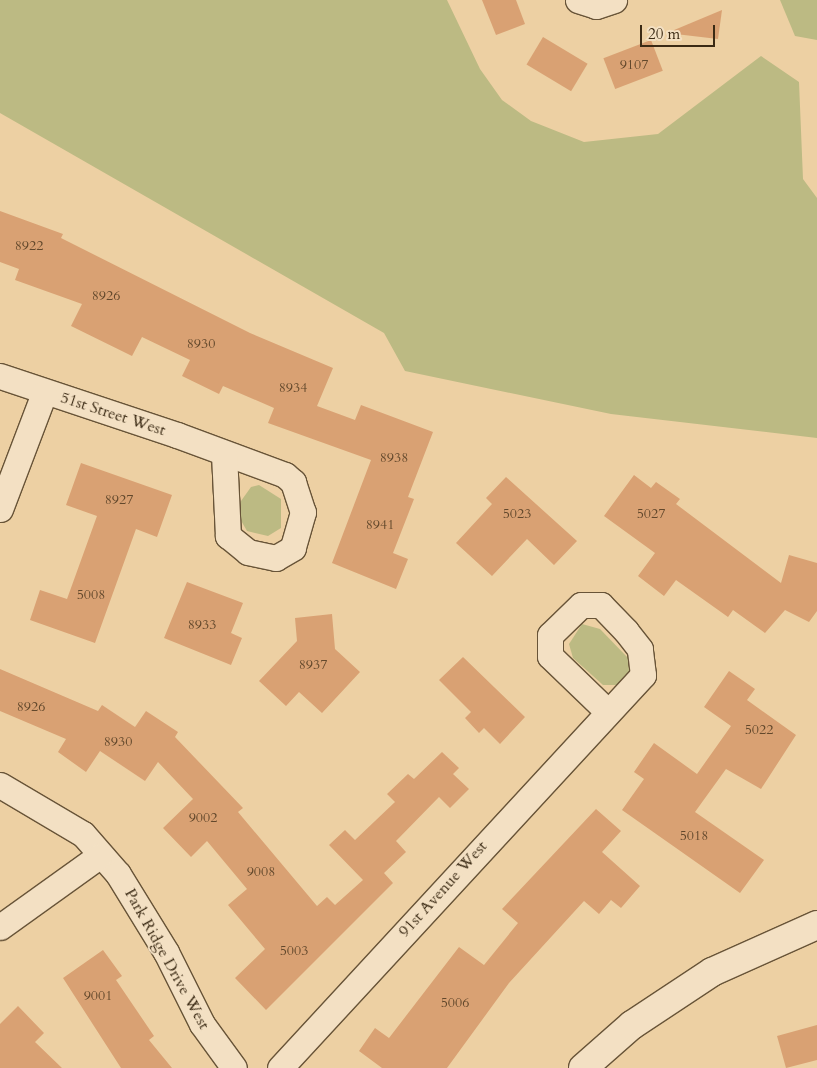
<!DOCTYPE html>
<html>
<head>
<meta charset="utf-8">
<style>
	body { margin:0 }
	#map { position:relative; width:817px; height:1068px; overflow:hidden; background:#edd0a3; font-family:Cardo,serif }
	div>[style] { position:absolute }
	.green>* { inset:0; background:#bcba83 }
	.building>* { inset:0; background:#d9a173; transform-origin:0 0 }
	.roads { filter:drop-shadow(1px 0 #685438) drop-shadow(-1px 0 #685438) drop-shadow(0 1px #685438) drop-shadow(0 -1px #685438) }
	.street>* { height:25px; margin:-12.5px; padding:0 12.5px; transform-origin:12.5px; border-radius:12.5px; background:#f3e0c3 }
	.secondary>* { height:28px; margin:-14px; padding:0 14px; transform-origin:14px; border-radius:14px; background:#f3e0c3 }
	span { translate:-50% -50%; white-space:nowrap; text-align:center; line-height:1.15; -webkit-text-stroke:4px #f3e0c3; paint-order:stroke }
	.number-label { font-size:14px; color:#62482c }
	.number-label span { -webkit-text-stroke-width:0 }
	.street-label { font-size:16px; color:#3b2a14 }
	.scale { position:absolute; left:640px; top:25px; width:75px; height:22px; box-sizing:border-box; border:2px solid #3b2a14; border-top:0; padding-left:6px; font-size:15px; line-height:18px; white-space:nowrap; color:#3b2a14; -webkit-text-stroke:4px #f3e0c3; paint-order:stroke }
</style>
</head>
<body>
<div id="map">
	<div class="green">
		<div style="clip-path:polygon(0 0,447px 0,480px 69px,502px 100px,531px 121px,584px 142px,658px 134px,761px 56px,799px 82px,803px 179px,817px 198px,817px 438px,611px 414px,405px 371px,384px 333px,0 113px)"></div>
		<div style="clip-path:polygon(780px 0,817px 0,817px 40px,795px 36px)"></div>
		<div style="clip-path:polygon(259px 485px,281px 499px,281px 528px,268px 536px,247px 531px,239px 517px,241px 501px,251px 487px)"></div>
		<div style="clip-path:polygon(582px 624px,600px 629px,629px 659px,629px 674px,619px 685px,603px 685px,573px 658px,569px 644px)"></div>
	</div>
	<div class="building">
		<div style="clip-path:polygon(482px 0,516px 0,525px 24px,496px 35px)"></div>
		<div style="clip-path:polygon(722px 10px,718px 39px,667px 33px)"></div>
		<div style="left:543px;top:37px;width:52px;height:32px;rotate:31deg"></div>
		<div style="left:651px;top:40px;width:33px;height:51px;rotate:69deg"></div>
		<div style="clip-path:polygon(0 211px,63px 234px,61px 238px,250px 333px,333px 368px,317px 406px,355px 420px,361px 405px,433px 432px,408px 497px,414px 499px,393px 553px,408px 559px,396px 589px,332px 563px,371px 460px,268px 423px,274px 408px,223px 386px,219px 394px,182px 376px,190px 360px,142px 337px,132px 356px,71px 326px,82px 304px,15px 280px,19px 269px,0 262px)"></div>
		<div style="clip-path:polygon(81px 463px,172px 495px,157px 537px,136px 529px,95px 643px,30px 620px,40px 590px,67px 599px,97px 516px,66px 505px)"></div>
		<div style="clip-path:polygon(634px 475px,651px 488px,656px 482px,680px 499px,676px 504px,781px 583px,789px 555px,817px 563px,817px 611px,809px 622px,785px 610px,765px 633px,733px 610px,728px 617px,676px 580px,664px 596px,638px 576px,655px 553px,604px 516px)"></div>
		<div style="clip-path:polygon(506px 477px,577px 541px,554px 565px,527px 539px,492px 576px,456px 543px,492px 504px,486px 498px)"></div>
		<div style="clip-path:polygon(187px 582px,243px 603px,231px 633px,242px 638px,231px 665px,164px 638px)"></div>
		<div style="clip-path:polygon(332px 614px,335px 649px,360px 672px,322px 713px,299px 692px,286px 706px,259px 681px,297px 641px,295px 618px)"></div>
		<div style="clip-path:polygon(463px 657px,525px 717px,500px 744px,484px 728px,479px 733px,465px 718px,471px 712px,439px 680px)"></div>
		<div style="clip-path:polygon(0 669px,98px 711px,102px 705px,135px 727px,146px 711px,178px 732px,175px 737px,243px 808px,238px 812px,317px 906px,327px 897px,335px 905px,363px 880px,329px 845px,345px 830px,355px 840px,395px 802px,387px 794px,408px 774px,414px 779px,442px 752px,459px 768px,453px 774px,469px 789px,450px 808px,439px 797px,396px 841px,406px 852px,384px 873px,393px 883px,266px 1010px,235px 978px,265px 949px,228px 905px,247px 889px,207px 841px,191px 857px,163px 828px,193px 799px,158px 762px,145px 781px,100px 751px,86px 772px,58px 752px,66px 739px,0 711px)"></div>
		<div style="clip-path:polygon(729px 671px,755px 689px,747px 700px,796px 735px,761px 789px,726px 769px,695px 812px,764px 860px,740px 893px,622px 810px,644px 779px,634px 772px,654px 743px,697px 774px,731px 726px,704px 707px)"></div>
		<div style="clip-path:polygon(596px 809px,621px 831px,602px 852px,640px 886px,621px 908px,611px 900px,599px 914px,584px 901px,509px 983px,447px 1068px,382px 1068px,359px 1051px,375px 1028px,389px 1038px,459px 947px,484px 965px,518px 923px,502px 909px)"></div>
		<div style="clip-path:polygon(103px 950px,122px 976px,116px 980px,154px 1036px,149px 1040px,172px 1068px,121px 1068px,63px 978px)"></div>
		<div style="clip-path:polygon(18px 1006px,44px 1033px,35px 1042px,62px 1068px,0 1068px,0 1024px)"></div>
		<div style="clip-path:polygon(817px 1025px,817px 1060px,786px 1068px,777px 1036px)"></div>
	</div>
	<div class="roads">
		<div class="street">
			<div style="left:578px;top:0;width:19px;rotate:18deg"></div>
			<div style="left:596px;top:6px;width:19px;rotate:-18deg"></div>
			<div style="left:0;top:376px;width:187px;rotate:18.4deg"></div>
			<div style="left:177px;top:435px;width:115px;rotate:20.3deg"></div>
			<div style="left:285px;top:475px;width:11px;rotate:41deg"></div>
			<div style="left:293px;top:482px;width:32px;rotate:72deg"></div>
			<div style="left:303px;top:512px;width:37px;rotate:106deg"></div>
			<div style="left:293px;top:548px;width:20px;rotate:150deg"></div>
			<div style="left:276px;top:558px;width:29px;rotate:-168deg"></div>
			<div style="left:248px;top:552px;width:26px;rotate:-141deg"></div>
			<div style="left:228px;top:536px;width:82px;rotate:-92.8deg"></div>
			<div style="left:0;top:509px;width:124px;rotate:-69.2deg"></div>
			<div style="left:0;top:785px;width:96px;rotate:30.6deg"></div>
			<div style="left:83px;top:834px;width:53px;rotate:48.8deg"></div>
			<div style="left:118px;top:874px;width:92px;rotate:58.4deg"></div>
			<div style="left:166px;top:952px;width:80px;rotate:63.4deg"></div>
			<div style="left:202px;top:1024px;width:54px;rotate:54deg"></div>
			<div style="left:0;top:927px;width:122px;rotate:-35.6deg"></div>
			<div style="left:280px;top:1068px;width:535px;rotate:-47.27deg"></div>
			<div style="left:643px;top:675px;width:26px;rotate:-97deg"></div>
			<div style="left:640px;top:649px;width:23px;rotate:-128deg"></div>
			<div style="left:626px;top:631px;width:36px;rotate:-134deg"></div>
			<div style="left:601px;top:605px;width:20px;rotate:180deg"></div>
			<div style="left:581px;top:605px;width:43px;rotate:135.9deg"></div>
			<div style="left:550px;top:635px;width:21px;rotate:90deg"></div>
			<div style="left:550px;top:656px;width:79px;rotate:44deg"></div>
		</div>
		<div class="secondary">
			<div style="left:583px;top:1068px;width:65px;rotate:-41.3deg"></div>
			<div style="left:632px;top:1025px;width:96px;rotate:-33.5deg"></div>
			<div style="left:712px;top:972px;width:115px;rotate:-24.1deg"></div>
		</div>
	</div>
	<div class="number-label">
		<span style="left:634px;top:65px">9107</span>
		<span style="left:29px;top:246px">8922</span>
		<span style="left:106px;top:296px">8926</span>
		<span style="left:201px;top:344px">8930</span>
		<span style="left:293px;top:388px">8934</span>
		<span style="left:394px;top:458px">8938</span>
		<span style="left:119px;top:500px">8927</span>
		<span style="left:517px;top:514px">5023</span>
		<span style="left:651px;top:514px">5027</span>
		<span style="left:380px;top:525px">8941</span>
		<span style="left:91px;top:595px">5008</span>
		<span style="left:202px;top:625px">8933</span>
		<span style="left:313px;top:665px">8937</span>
		<span style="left:31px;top:707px">8926</span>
		<span style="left:759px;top:730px">5022</span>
		<span style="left:118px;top:742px">8930</span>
		<span style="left:203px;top:818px">9002</span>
		<span style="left:694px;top:836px">5018</span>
		<span style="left:261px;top:872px">9008</span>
		<span style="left:294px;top:951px">5003</span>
		<span style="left:98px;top:996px">9001</span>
		<span style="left:455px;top:1003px">5006</span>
	</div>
	<div class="street-label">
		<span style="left:113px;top:414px;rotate:18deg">51st Street West</span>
		<span style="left:443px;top:889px;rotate:-48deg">91st Avenue West</span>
		<span style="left:167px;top:959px;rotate:61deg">Park Ridge Drive West</span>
	</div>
	<div class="scale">20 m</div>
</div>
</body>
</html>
